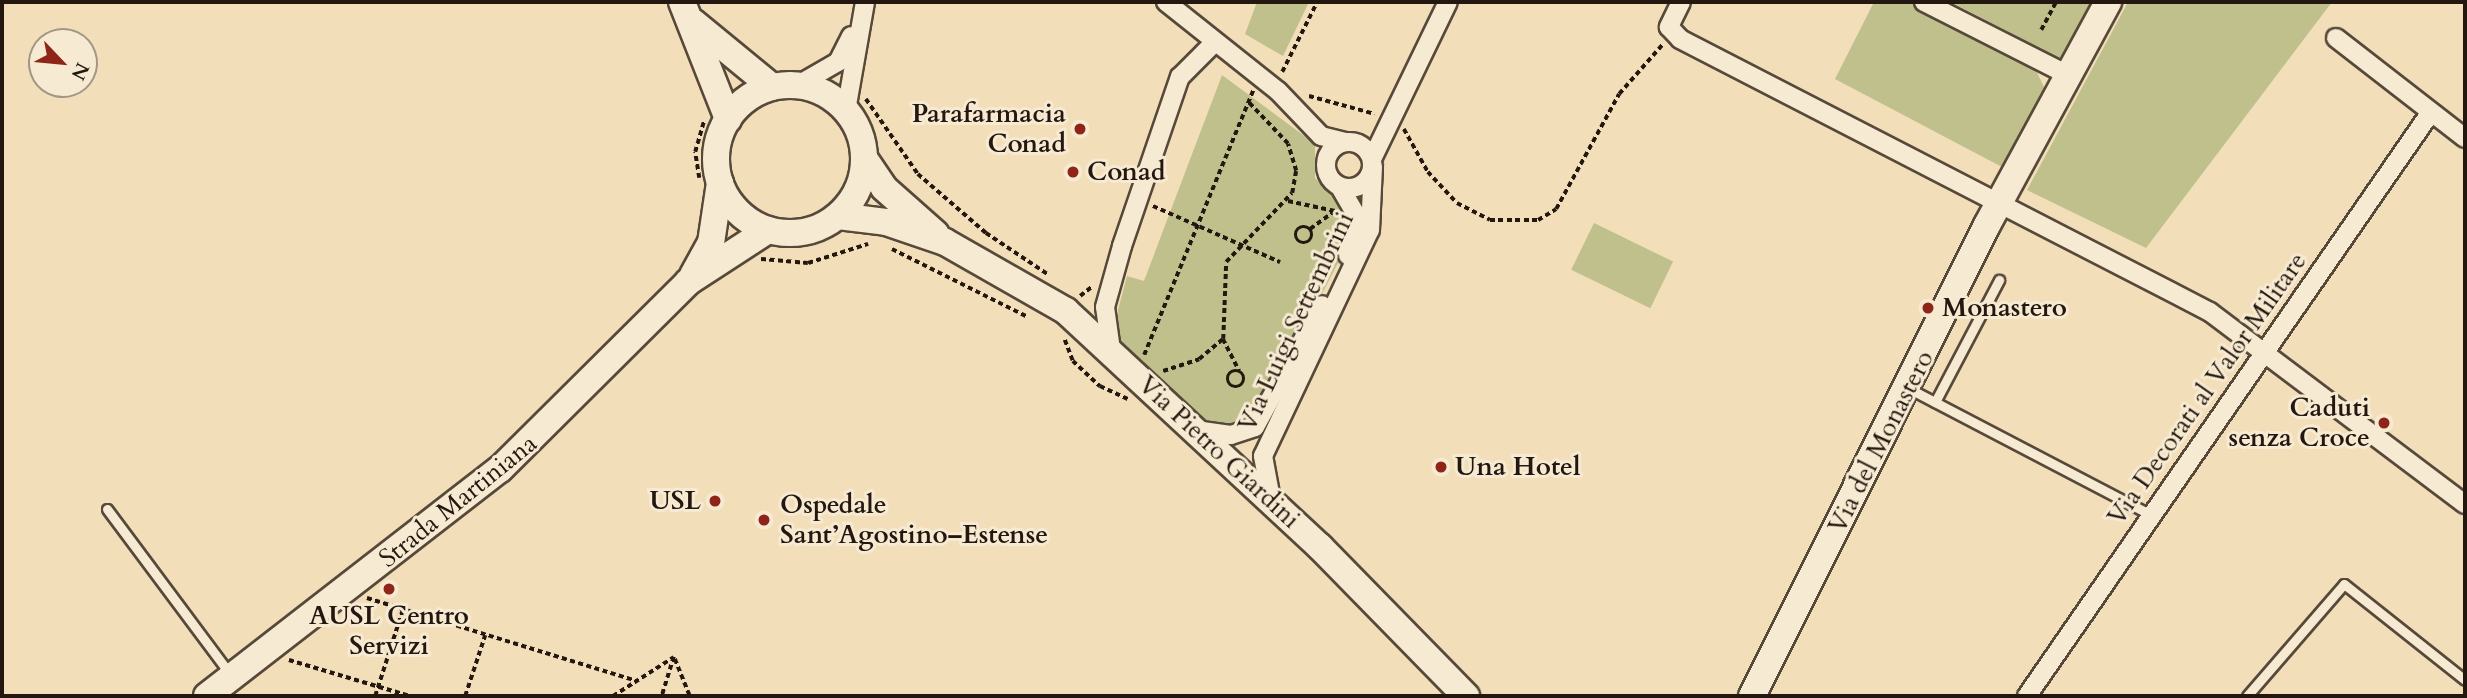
<!DOCTYPE html>
<html>
<head>
<meta charset="utf-8">
<style>
	body { margin:0 }
	#map { position:relative; width:2467px; height:698px; overflow:hidden; background:#f3deba; font-family:Cardo,serif }
	div>[style] { position:absolute }
	.green>* { inset:0; background:#bfc08c; transform-origin:0 0 }
	.path>* { height:3.5px; margin-top:-1.75px; transform-origin:0; background:repeating-linear-gradient(90deg,#23170f 0 5px,transparent 0 8.5px) }
	.path>.ring { margin:-1.75px; padding:0; box-sizing:content-box; background:none; border:3.5px solid #23170f; border-radius:50% }
	.roads { filter:drop-shadow(2px 0 #57493a) drop-shadow(-2px 0 #57493a) drop-shadow(0 2px #57493a) drop-shadow(0 -2px #57493a) }
	.lane>* { height:9px; margin:-4.5px; padding:0 4.5px; transform-origin:4.5px; border-radius:4.5px; background:#f7ead2 }
	.street>* { height:18px; margin:-9px; padding:0 9px; transform-origin:9px; border-radius:9px; background:#f7ead2 }
	.street>.ring { margin:-9px; padding:0; box-sizing:content-box; background:none; border:18px solid #f7ead2; border-radius:50% }
	.secondary>* { height:26px; margin:-13px; padding:0 13px; transform-origin:13px; border-radius:13px; background:#f7ead2 }
	.secondary>.ring { margin:-13px; padding:0; box-sizing:content-box; background:none; border:26px solid #f7ead2; border-radius:50% }
	.dots>* { width:19px; height:19px; translate:-50% -50%; box-sizing:border-box; border:4px solid #f7ead2; border-radius:50% }
	span { translate:-50% -50%; white-space:nowrap; text-align:center; line-height:1.15; -webkit-text-stroke:6px #f7ead2; paint-order:stroke }
	.poi-label { font-size:26px; color:#23170f; font-weight:700 }
	.right { translate:-100% -50%; text-align:right }
	.left { translate:0 -50%; text-align:left }
	.street-label { font-size:26px; color:#23170f }
	.frame { position:absolute; inset:0; border:4px solid #23170f; pointer-events:none }
	.north { position:absolute; left:28px; top:28px; width:70px; height:70px; box-sizing:border-box; background:#f7ead2; border:2px solid #a29684; border-radius:50%; rotate:116deg; font-size:19px; font-weight:700; line-height:28px; text-align:center; color:#23170f }
	.north::after { content:''; display:block; margin:auto; width:24px; height:32px; background:#8f2418; clip-path:polygon(50% 0,100% 100%,50% 72%,0 100%) }
</style>
</head>
<body>
<div id="map">
	<div class="green">
		<div style="clip-path:polygon(1257px 2px,1309px 2px,1283px 56px,1245px 34px)"></div>
		<div style="clip-path:polygon(1874px 2px,1910px 2px,2033px 64px,2044px 87px,2002px 167px,1835px 79px)"></div>
		<div style="clip-path:polygon(1951px 2px,2091px 2px,2061px 59px)"></div>
		<div style="clip-path:polygon(2128px 2px,2332px 2px,2146px 248px,2027px 190px)"></div>
		<div style="clip-path:polygon(1222px 75px,1315px 144px,1315px 178px,1348px 212px,1345px 249px,1319px 300px,1249px 423px,1231px 427px,1197px 417px,1119px 341px,1114px 325px,1127px 276px,1144px 281px)"></div>
		<div style="left:1594px;top:223px;width:88px;height:52px;rotate:26deg"></div>
	</div>
	<div class="path">
		<div style="left:2041px;top:30px;width:32px;rotate:-62deg"></div>
		<div style="left:1282px;top:72px;width:78px;rotate:-63.4deg"></div>
		<div style="left:1309px;top:96px;width:68px;rotate:15.3deg"></div>
		<div style="left:866px;top:99px;width:91px;rotate:55.3deg"></div>
		<div style="left:918px;top:174px;width:90px;rotate:40.9deg"></div>
		<div style="left:986px;top:233px;width:76px;rotate:33.7deg"></div>
		<div style="left:1404px;top:129px;width:49px;rotate:60.8deg"></div>
		<div style="left:1428px;top:172px;width:42px;rotate:46.9deg"></div>
		<div style="left:1457px;top:203px;width:37px;rotate:27deg"></div>
		<div style="left:1490px;top:220px;width:48px"></div>
		<div style="left:1538px;top:220px;width:21px;rotate:-31deg"></div>
		<div style="left:1556px;top:209px;width:131px;rotate:-61.3deg"></div>
		<div style="left:1619px;top:94px;width:67px;rotate:-48.7deg"></div>
		<div style="left:699px;top:178px;width:26px;rotate:-99deg"></div>
		<div style="left:695px;top:152px;width:32px;rotate:-74deg"></div>
		<div style="left:1288px;top:201px;width:48px;rotate:12deg"></div>
		<div style="left:1153px;top:206px;width:139px;rotate:23.8deg"></div>
		<div class="ring" style="left:1296px;top:227px;width:12.5px;height:12.5px"></div>
		<div style="left:1310px;top:229px;width:31px;rotate:-36deg"></div>
		<div style="left:892px;top:249px;width:150px;rotate:26.6deg"></div>
		<div style="left:761px;top:259px;width:47px;rotate:4.9deg"></div>
		<div style="left:808px;top:263px;width:63px;rotate:-17.6deg"></div>
		<div style="left:1080px;top:296px;width:16px;rotate:-38deg"></div>
		<div style="left:1223px;top:339px;width:36px;rotate:63deg"></div>
		<div style="left:1065px;top:340px;width:22px;rotate:69deg"></div>
		<div style="left:1073px;top:361px;width:37px;rotate:43deg"></div>
		<div style="left:1100px;top:386px;width:31px;rotate:25deg"></div>
		<div style="left:1144px;top:355px;width:286px;rotate:-67.6deg"></div>
		<div class="ring" style="left:1228px;top:371px;width:12.5px;height:12.5px"></div>
		<div style="left:1163px;top:371px;width:38px;rotate:-18deg"></div>
		<div style="left:1199px;top:359px;width:31px;rotate:-40deg"></div>
		<div style="left:1223px;top:339px;width:77px;rotate:-87.8deg"></div>
		<div style="left:1226px;top:262px;width:95px;rotate:-46.3deg"></div>
		<div style="left:1292px;top:193px;width:22px;rotate:-80deg"></div>
		<div style="left:1296px;top:171px;width:28px;rotate:-107deg"></div>
		<div style="left:1288px;top:144px;width:58px;rotate:-133.6deg"></div>
		<div style="left:367px;top:598px;width:282px;rotate:17.1deg"></div>
		<div style="left:675px;top:659px;width:40px;rotate:68deg"></div>
		<div style="left:289px;top:660px;width:126px;rotate:16.6deg"></div>
		<div style="left:375px;top:696px;width:91px;rotate:-72.2deg"></div>
		<div style="left:465px;top:696px;width:64px;rotate:-71.8deg"></div>
		<div style="left:613px;top:696px;width:72px;rotate:-32.6deg"></div>
		<div style="left:674px;top:657px;width:41px;rotate:107.1deg"></div>
	</div>
	<div class="roads">
		<div class="lane">
			<div style="left:1910px;top:389px;width:272px;rotate:27.6deg"></div>
			<div style="left:1935px;top:402px;width:138px;rotate:-62.3deg"></div>
			<div style="left:107px;top:509px;width:206px;rotate:53.3deg"></div>
			<div style="left:2247px;top:696px;width:148px;rotate:-49.1deg"></div>
			<div style="left:2344px;top:584px;width:154px;rotate:38.4deg"></div>
		</div>
		<div class="street">
			<div style="left:1166px;top:2px;width:143px;rotate:38.5deg"></div>
			<div style="left:1278px;top:91px;width:62px;rotate:46.3deg"></div>
			<div style="left:1321px;top:136px;width:25px;rotate:14deg"></div>
			<div style="left:1681px;top:2px;width:28px;rotate:116deg"></div>
			<div style="left:1669px;top:27px;width:16px;rotate:47deg"></div>
			<div style="left:1680px;top:39px;width:596px;rotate:27.25deg"></div>
			<div style="left:2210px;top:312px;width:319px;rotate:37deg"></div>
			<div style="left:1924px;top:2px;width:161px;rotate:26.9deg"></div>
			<div style="left:2336px;top:38px;width:163px;rotate:37.8deg"></div>
			<div style="left:798px;top:85px;width:46px;rotate:-29.9deg"></div>
			<div style="left:838px;top:62px;width:29px;rotate:-63deg"></div>
			<div style="left:846px;top:111px;width:111px;rotate:-80.1deg"></div>
			<div class="ring" style="left:1326px;top:142px;width:28px;height:28px"></div>
			<div style="left:1372px;top:159px;width:174px;rotate:-64.2deg"></div>
			<div style="left:1340px;top:187px;width:30px;rotate:60deg"></div>
			<div style="left:1355px;top:213px;width:43px;rotate:99.5deg"></div>
			<div style="left:1111px;top:350px;width:43px;rotate:-97.9deg"></div>
			<div style="left:1105px;top:307px;width:63px;rotate:-74.4deg"></div>
			<div style="left:1122px;top:246px;width:179px;rotate:-71.1deg"></div>
			<div style="left:1180px;top:77px;width:48px;rotate:-45deg"></div>
			<div style="left:1195px;top:430px;width:36px;rotate:8deg"></div>
			<div style="left:1231px;top:435px;width:25px;rotate:-18deg"></div>
			<div style="left:1255px;top:427px;width:139px;rotate:-61.2deg"></div>
			<div style="left:1271px;top:499px;width:44px;rotate:-100.5deg"></div>
			<div style="left:1263px;top:456px;width:250px;rotate:-64.7deg"></div>
			<div style="left:1370px;top:230px;width:64px;rotate:-87.3deg"></div>
			<div style="left:2027px;top:696px;width:710px;rotate:-55.33deg"></div>
		</div>
		<div class="secondary">
			<div style="left:682px;top:2px;width:126px;rotate:68.5deg"></div>
			<div style="left:693px;top:22px;width:102px;rotate:39.4deg"></div>
			<div class="ring" style="left:716px;top:85px;width:122px;height:122px"></div>
			<div style="left:864px;top:158px;width:36px;rotate:56deg"></div>
			<div style="left:884px;top:188px;width:69px;rotate:41.5deg"></div>
			<div style="left:838px;top:216px;width:48px;rotate:7.1deg"></div>
			<div style="left:886px;top:222px;width:62px;rotate:18.7deg"></div>
			<div style="left:945px;top:242px;width:139px;rotate:29.7deg"></div>
			<div style="left:1066px;top:311px;width:347px;rotate:42.9deg"></div>
			<div style="left:1320px;top:547px;width:209px;rotate:45.6deg"></div>
			<div style="left:693px;top:275px;width:37px;rotate:-61deg"></div>
			<div style="left:711px;top:243px;width:61px;rotate:-81.5deg"></div>
			<div style="left:207px;top:696px;width:371px;rotate:-37.8deg"></div>
			<div style="left:500px;top:469px;width:265px;rotate:-44.8deg"></div>
			<div style="left:688px;top:282px;width:95px;rotate:-33deg"></div>
			<div style="left:1752px;top:696px;width:526px;rotate:-63.48deg"></div>
			<div style="left:1987px;top:225px;width:254px;rotate:-61.5deg"></div>
		</div>
	</div>
	<div class="dots">
		<div style="left:1080px;top:129px;background:#8f2418"></div>
		<div style="left:1073px;top:172px;background:#8f2418"></div>
		<div style="left:1928px;top:308px;background:#8f2418"></div>
		<div style="left:2384px;top:423px;background:#8f2418"></div>
		<div style="left:1441px;top:467px;background:#8f2418"></div>
		<div style="left:715px;top:501px;background:#8f2418"></div>
		<div style="left:764px;top:520px;background:#8f2418"></div>
		<div style="left:389px;top:589px;background:#8f2418"></div>
	</div>
	<div class="poi-label">
		<span class="right" style="left:1066px;top:129px">Parafarmacia<br>Conad</span>
		<span class="left" style="left:1087px;top:172px">Conad</span>
		<span class="left" style="left:1942px;top:308px">Monastero</span>
		<span class="right" style="left:2370px;top:423px">Caduti<br>senza Croce</span>
		<span class="left" style="left:1455px;top:467px">Una Hotel</span>
		<span class="right" style="left:701px;top:501px">USL</span>
		<span class="left" style="left:780px;top:520px">Ospedale<br>Sant’Agostino–Estense</span>
		<span style="left:389px;top:631px">AUSL Centro<br>Servizi</span>
	</div>
	<div class="street-label">
		<span style="left:1296px;top:322px;rotate:-65deg">Via Luigi Settembrini</span>
		<span style="left:2207px;top:389px;rotate:-55deg">Via Decorati al Valor Militare</span>
		<span style="left:1881px;top:442px;rotate:-63deg">Via del Monastero</span>
		<span style="left:1219px;top:452px;rotate:43deg">Via Pietro Giardini</span>
		<span style="left:458px;top:501px;rotate:-39deg">Strada Martiniana</span>
	</div>
	<div class="frame"></div>
	<div class="north">N</div>
</div>
</body>
</html>
